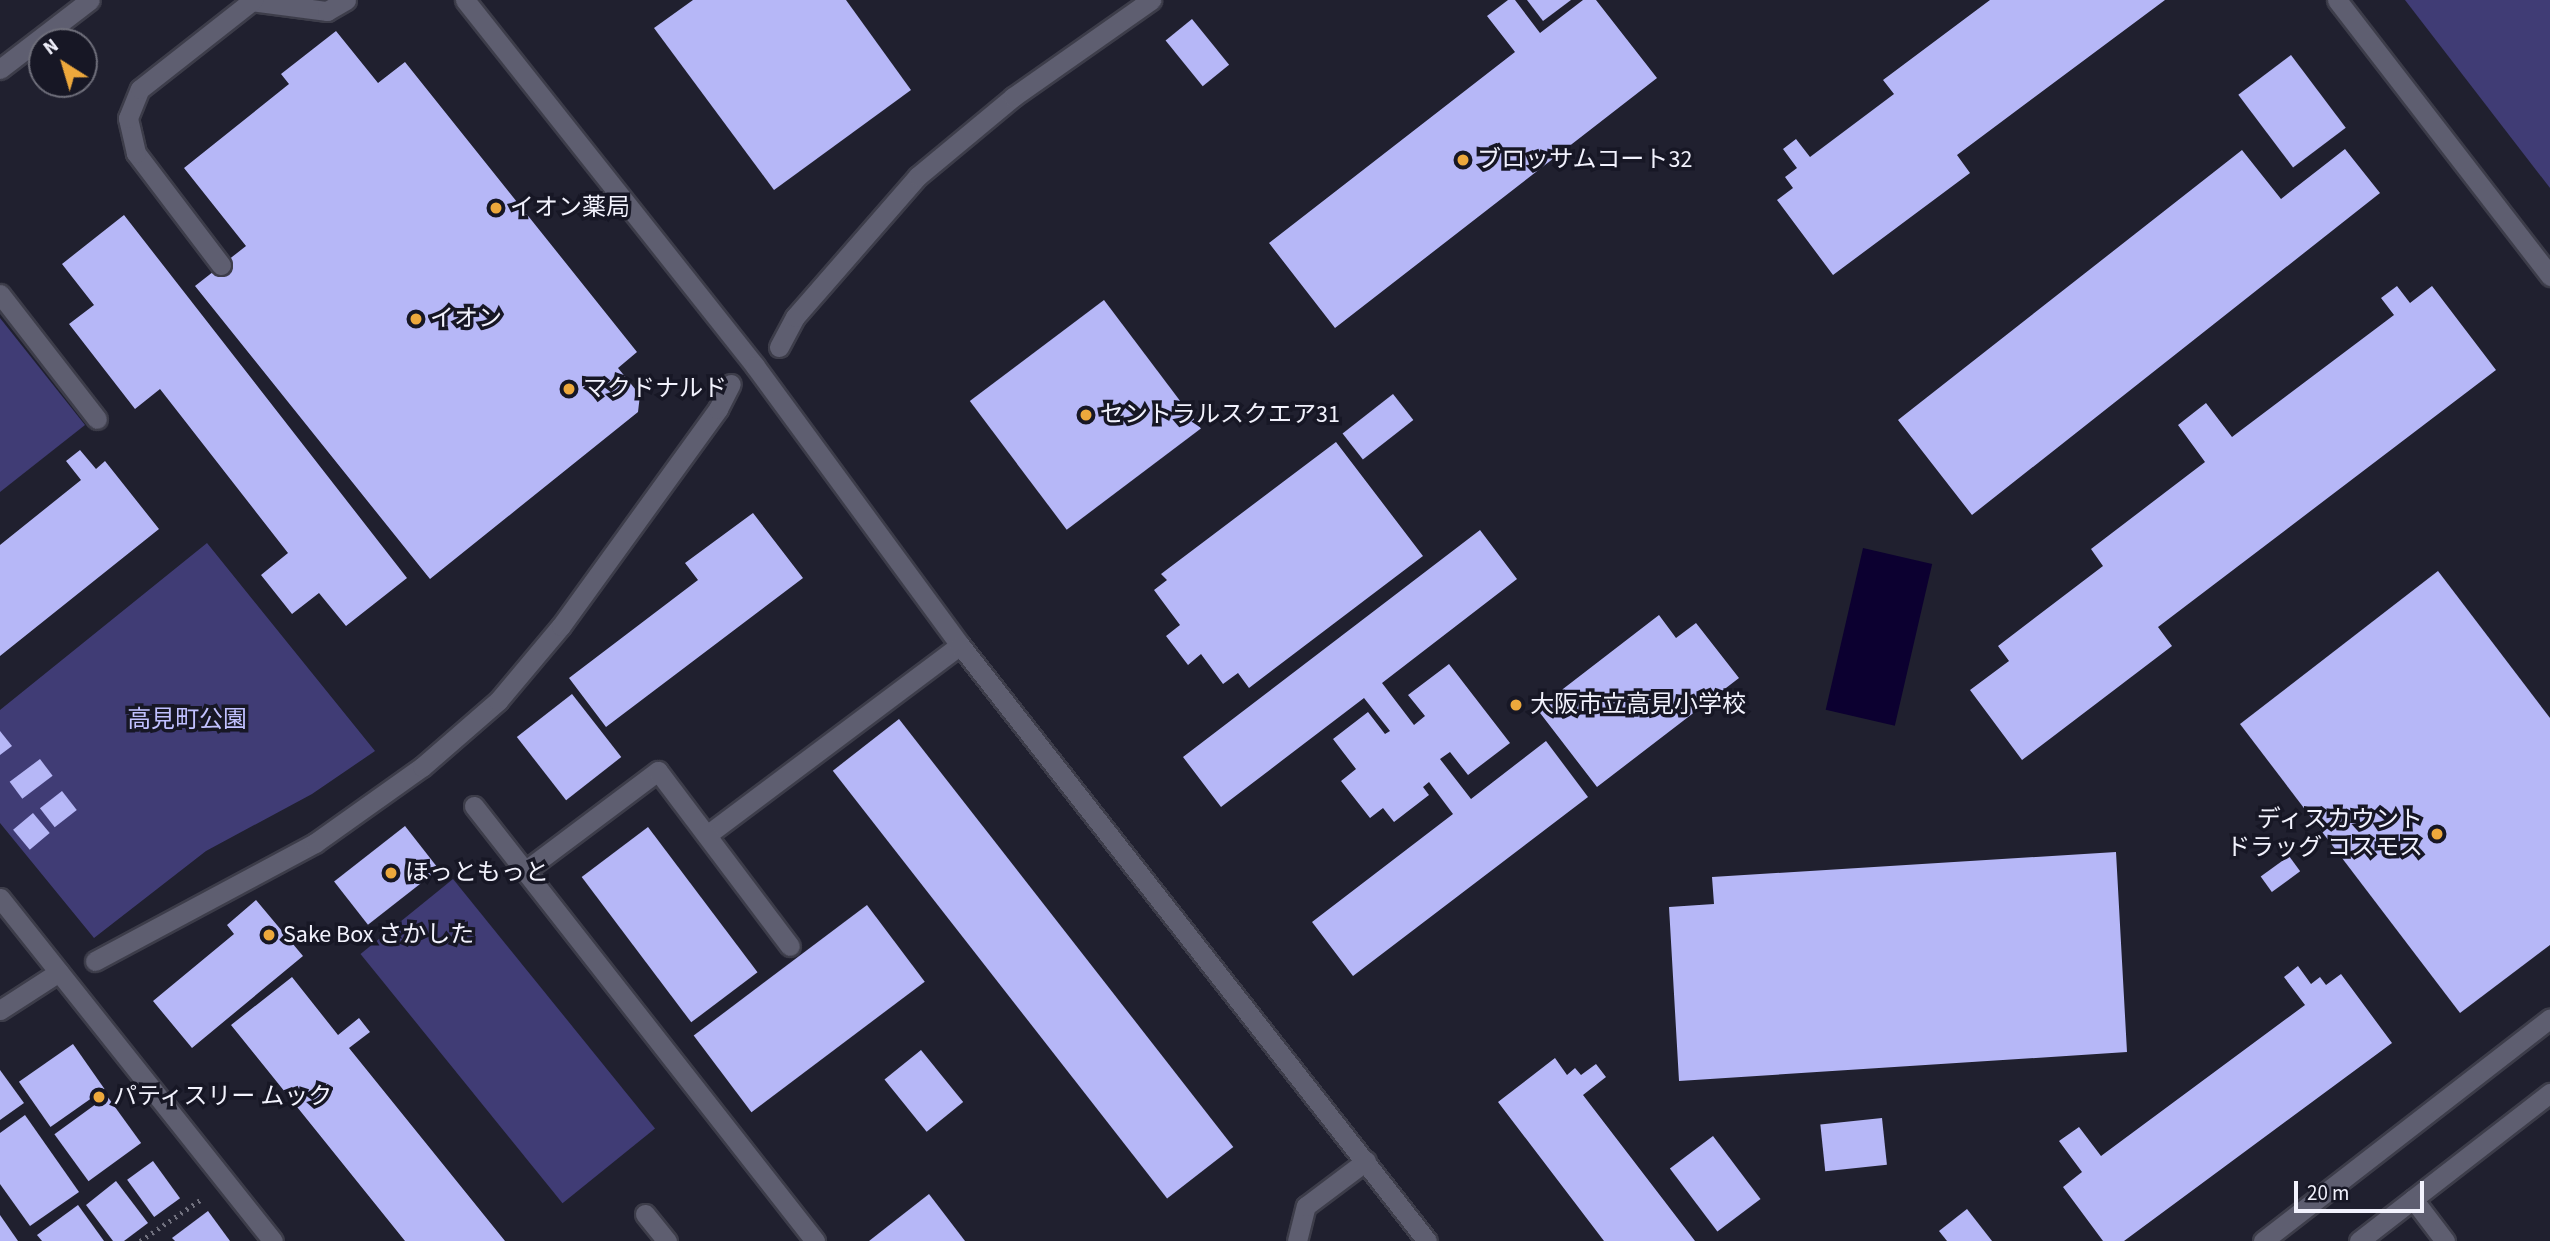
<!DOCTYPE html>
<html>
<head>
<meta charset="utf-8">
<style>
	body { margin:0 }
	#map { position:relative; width:2550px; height:1241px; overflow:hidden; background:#20202f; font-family:"Source Sans 3","Noto Sans JP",sans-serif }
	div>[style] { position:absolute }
	.green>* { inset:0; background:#403c75; transform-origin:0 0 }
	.water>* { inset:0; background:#0c0030; transform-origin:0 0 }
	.building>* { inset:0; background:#b6b7f7; transform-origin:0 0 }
	.path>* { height:4.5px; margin-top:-2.25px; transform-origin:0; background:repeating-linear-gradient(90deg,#72727f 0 2px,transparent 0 7px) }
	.roads { filter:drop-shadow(2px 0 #3d3d4a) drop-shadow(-2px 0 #3d3d4a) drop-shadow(0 2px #3d3d4a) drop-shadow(0 -2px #3d3d4a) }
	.service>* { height:19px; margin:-9.5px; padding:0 9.5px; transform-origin:9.5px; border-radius:9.5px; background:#5e5e70 }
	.pedestrian>* { height:19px; margin:-9.5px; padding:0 9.5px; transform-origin:9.5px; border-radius:9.5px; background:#5e5e70 }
	.minor>* { height:19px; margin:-9.5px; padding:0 9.5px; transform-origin:9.5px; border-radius:9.5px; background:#5e5e70 }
	.tertiary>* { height:19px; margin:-9.5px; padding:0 9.5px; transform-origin:9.5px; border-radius:9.5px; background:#5e5e70 }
	.dots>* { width:19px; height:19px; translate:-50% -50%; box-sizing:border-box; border:4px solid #171725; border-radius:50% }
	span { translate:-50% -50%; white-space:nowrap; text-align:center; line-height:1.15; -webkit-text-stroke:7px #171725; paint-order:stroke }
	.poi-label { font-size:24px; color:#f2f2fd }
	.left { translate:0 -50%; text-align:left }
	.right { translate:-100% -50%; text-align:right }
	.park-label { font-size:24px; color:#c1c1ff }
	.north { position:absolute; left:28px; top:28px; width:70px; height:70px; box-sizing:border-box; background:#171725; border:2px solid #6f6f7b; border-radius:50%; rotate:323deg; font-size:19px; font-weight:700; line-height:28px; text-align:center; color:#f2f2fd }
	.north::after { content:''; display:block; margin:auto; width:24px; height:32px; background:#eda83c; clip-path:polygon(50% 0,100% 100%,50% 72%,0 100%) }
	.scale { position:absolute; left:2294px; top:1181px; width:130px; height:32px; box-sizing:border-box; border:4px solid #f2f2fd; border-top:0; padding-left:9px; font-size:21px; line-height:24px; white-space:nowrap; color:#f2f2fd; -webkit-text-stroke:5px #171725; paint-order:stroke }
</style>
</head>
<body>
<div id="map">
	<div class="green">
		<div style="clip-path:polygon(2405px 0,2550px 0,2550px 188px)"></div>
		<div style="clip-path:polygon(0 318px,85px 425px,0 492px)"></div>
		<div style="clip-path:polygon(207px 543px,375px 751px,312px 794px,206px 851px,94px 938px,0 823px,0 710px)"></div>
		<div style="left:453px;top:879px;width:321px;height:119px;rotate:51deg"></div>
	</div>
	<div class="water">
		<div style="left:1863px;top:548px;width:71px;height:166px;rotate:13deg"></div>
	</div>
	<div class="building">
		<div style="clip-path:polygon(693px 0,846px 0,911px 90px,774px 190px,654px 28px)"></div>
		<div style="clip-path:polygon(1508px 0,1515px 0,1540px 33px,1583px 0,1596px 0,1657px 78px,1335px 328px,1269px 243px,1515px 52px,1487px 16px)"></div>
		<div style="clip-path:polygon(1527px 0,1571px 0,1543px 21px)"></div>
		<div style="clip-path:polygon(1990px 0,2165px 0,1957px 155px,1970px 173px,1833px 275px,1777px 200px,1793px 188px,1785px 177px,1797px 168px,1783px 149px,1796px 139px,1810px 157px,1894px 94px,1883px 80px)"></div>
		<div style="left:1192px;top:19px;width:59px;height:34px;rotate:51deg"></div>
		<div style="clip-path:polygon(336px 31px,378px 83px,405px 62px,637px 352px,618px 368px,640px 395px,638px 412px,430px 579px,195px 286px,246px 246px,184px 168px,289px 84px,281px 74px)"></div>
		<div style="left:2291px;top:55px;width:91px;height:66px;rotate:53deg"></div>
		<div style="clip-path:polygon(2345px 149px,2380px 193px,1972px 515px,1898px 420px,2242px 150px,2281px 199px)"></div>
		<div style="clip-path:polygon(124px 215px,407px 578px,346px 626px,319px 593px,292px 614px,261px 575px,288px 553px,160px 389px,135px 409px,69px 324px,94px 305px,62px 264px)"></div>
		<div style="clip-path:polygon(2397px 286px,2410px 303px,2432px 286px,2496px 370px,2158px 627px,2172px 646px,2022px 760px,1970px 690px,2009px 661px,1998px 646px,2103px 566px,2091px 549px,2205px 462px,2178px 425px,2206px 403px,2232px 437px,2394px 315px,2381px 298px)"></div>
		<div style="left:1104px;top:300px;width:161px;height:168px;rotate:53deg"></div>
		<div style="left:1393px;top:394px;width:33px;height:64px;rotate:52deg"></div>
		<div style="clip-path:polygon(1336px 442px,1423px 556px,1249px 688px,1238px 673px,1223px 684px,1201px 654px,1188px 665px,1166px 636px,1180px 625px,1154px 590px,1167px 580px,1161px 574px)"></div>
		<div style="clip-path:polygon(80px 450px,96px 469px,105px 461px,159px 529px,0 656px,0 545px,81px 480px,66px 461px)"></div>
		<div style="clip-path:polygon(753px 513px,803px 578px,606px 727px,569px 678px,698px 580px,685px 563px)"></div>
		<div style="clip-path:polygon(1480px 530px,1517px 579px,1382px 683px,1414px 725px,1425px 716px,1408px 695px,1449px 664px,1510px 743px,1468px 775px,1450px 752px,1440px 759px,1471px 799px,1546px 741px,1588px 797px,1353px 976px,1312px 922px,1453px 814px,1429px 782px,1423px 787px,1429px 795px,1394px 822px,1383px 808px,1370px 818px,1341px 781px,1356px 769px,1333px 739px,1368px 712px,1385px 734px,1390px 731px,1364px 698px,1221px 807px,1183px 757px)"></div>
		<div style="clip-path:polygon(2438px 571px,2550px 718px,2550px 945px,2460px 1013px,2240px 724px)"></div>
		<div style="clip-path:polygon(1659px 615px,1676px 638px,1696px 623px,1739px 678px,1597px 787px,1537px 709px)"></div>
		<div style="left:572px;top:694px;width:80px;height:70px;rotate:52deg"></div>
		<div style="left:899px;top:719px;width:543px;height:84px;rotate:52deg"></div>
		<div style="clip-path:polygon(0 731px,12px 746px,0 755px)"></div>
		<div style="left:40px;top:759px;width:21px;height:38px;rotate:53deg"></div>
		<div style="left:62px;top:791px;width:24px;height:28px;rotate:52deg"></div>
		<div style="left:33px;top:813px;width:26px;height:26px;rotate:50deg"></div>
		<div style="left:405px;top:826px;width:55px;height:90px;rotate:52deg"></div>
		<div style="left:648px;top:827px;width:182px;height:83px;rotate:53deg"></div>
		<div style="clip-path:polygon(2116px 852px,2127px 1052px,1679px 1081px,1669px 907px,1714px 904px,1712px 877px)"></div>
		<div style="left:2289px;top:856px;width:19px;height:35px;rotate:54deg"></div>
		<div style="clip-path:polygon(256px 900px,303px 956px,192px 1048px,153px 1001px,234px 934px,227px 925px)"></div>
		<div style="left:867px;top:905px;width:96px;height:217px;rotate:53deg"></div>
		<div style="clip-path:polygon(2298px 966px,2311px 984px,2320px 977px,2326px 985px,2341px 974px,2392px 1043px,2124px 1241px,2103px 1241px,2063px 1187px,2082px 1172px,2059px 1141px,2079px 1127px,2101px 1156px,2305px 1005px,2284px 977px)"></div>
		<div style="clip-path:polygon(292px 977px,338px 1035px,359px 1018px,370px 1032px,349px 1048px,505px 1241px,405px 1241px,231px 1025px)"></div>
		<div style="left:73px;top:1044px;width:55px;height:66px;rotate:55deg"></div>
		<div style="left:921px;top:1050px;width:67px;height:47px;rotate:51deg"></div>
		<div style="clip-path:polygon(1555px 1058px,1567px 1075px,1575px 1068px,1581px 1075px,1596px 1064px,1606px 1077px,1583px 1095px,1695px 1241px,1604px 1241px,1498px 1102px)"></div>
		<div style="clip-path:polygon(0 1070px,24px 1103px,0 1120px)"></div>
		<div style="left:107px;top:1096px;width:58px;height:65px;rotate:54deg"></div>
		<div style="clip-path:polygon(25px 1115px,79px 1192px,30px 1226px,0 1184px,0 1133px)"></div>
		<div style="left:1882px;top:1118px;width:47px;height:62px;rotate:84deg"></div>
		<div style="left:1713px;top:1136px;width:79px;height:54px;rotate:53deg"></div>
		<div style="left:153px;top:1161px;width:46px;height:32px;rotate:54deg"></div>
		<div style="clip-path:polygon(116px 1181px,148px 1223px,124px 1241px,113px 1241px,86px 1205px)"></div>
		<div style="clip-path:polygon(929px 1194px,965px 1241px,869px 1241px)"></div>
		<div style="clip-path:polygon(78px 1205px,104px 1241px,42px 1241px,37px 1235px)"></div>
		<div style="clip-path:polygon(1967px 1209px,1992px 1241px,1947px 1241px,1939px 1231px)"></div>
		<div style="clip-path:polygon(208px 1211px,230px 1241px,175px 1241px,172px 1238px)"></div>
		<div style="clip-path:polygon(0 1215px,18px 1241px,0 1241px)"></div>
	</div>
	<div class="path">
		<div style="left:140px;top:1241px;width:73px;rotate:-34.3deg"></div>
	</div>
	<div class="roads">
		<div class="service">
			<div style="left:251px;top:1px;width:77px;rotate:7.5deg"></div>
			<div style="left:327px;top:11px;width:22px;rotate:-30deg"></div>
			<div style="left:0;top:69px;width:113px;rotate:-37.5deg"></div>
			<div style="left:221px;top:265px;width:141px;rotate:-127.2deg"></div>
			<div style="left:136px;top:153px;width:36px;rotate:-103deg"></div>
			<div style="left:128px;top:118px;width:31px;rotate:-68deg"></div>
			<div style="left:140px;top:89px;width:144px;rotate:-38.2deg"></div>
			<div style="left:0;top:294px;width:158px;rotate:52.2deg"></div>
			<div style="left:474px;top:806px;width:553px;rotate:51.91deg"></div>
			<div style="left:707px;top:835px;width:316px;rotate:-36.9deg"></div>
			<div style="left:526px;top:870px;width:165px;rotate:-36.9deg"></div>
			<div style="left:658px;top:771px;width:219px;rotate:53deg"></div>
			<div style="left:645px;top:1214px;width:35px;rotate:51deg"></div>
			<div style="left:1297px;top:1241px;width:36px;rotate:-76deg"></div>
			<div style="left:1306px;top:1206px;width:75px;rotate:-36.9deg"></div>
		</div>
		<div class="pedestrian">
			<div style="left:779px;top:347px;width:34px;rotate:-62deg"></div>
			<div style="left:795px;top:317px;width:187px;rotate:-48.9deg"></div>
			<div style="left:918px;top:176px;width:124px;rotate:-39.7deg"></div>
			<div style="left:1013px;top:97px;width:169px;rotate:-35.1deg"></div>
			<div style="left:95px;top:961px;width:250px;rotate:-28.2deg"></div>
			<div style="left:315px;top:843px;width:131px;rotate:-35.4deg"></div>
			<div style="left:422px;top:767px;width:101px;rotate:-41deg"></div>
			<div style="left:498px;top:701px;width:98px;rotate:-50deg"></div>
			<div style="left:561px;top:626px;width:268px;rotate:-54.1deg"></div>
			<div style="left:718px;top:409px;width:28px;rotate:-63deg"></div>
		</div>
		<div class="minor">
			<div style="left:0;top:1010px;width:70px;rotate:-32.8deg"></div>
			<div style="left:2413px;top:1199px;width:53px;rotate:52.7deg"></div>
		</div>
		<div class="tertiary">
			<div style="left:465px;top:0;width:467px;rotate:51.6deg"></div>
			<div style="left:755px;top:366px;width:346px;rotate:53.7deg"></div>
			<div style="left:960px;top:645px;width:757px;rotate:51.92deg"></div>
			<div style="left:2337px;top:0;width:349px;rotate:52.3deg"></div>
			<div style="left:0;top:898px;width:438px;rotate:51.5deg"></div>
			<div style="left:2263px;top:1241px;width:363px;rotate:-37.8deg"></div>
			<div style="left:2359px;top:1241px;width:242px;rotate:-37.8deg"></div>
		</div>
	</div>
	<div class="dots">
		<div style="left:1463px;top:160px;background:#eda83c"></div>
		<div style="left:496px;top:208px;background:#eda83c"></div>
		<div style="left:416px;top:319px;background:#eda83c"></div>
		<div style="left:569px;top:389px;background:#eda83c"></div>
		<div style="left:1086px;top:415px;background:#eda83c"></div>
		<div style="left:1516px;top:705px;background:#eda83c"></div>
		<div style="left:2437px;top:834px;background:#eda83c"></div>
		<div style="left:391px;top:873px;background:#eda83c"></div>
		<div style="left:269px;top:935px;background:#eda83c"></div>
		<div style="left:99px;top:1097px;background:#eda83c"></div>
	</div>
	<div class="poi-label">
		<span class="left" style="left:1477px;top:160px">ブロッサムコート32</span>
		<span class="left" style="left:510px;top:208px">イオン薬局</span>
		<span class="left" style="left:430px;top:319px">イオン</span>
		<span class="left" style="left:583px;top:389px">マクドナルド</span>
		<span class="left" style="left:1100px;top:415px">セントラルスクエア31</span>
		<span class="left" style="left:1530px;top:705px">大阪市立高見小学校</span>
		<span class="right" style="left:2423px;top:834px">ディスカウント<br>ドラッグ コスモス</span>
		<span class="left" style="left:405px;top:873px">ほっともっと</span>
		<span class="left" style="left:283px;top:935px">Sake Box さかした</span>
		<span class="left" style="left:113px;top:1097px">パティスリー ムック</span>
	</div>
	<div class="park-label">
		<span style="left:187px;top:720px">高見町公園</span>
	</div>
	<div class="north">N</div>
	<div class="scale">20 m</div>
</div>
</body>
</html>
